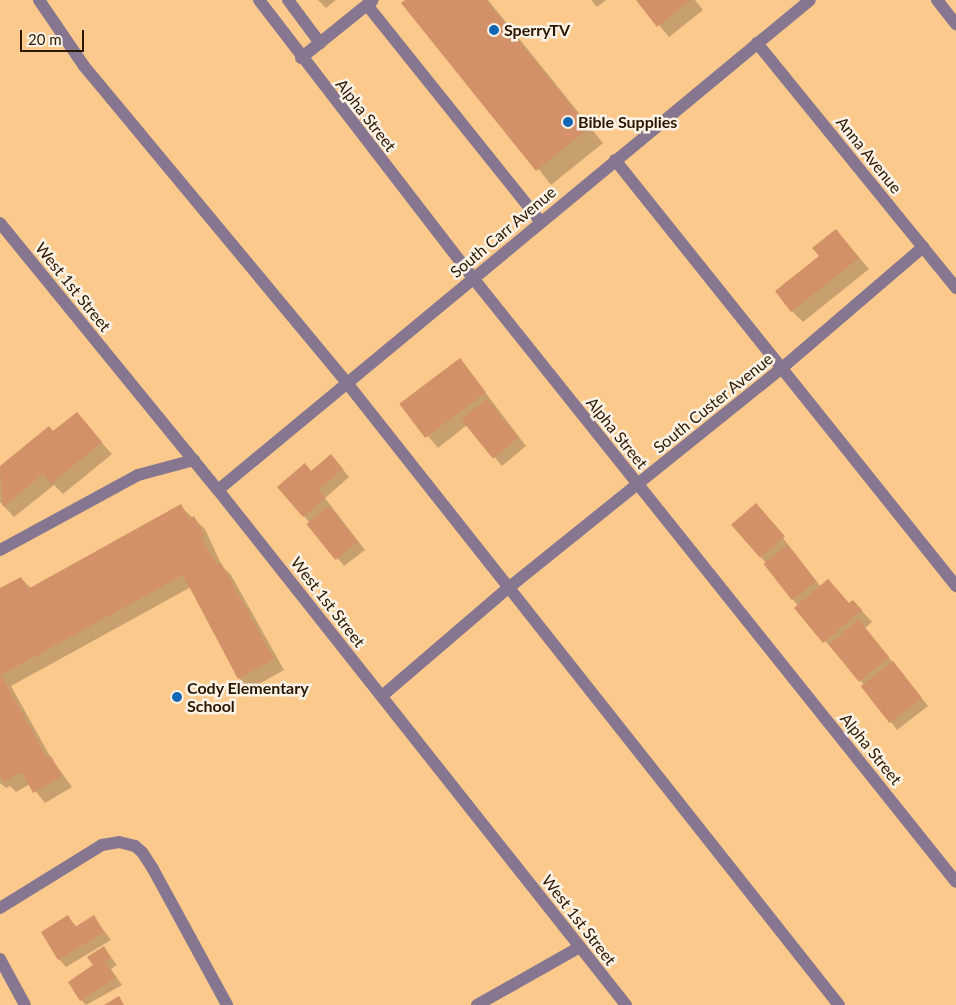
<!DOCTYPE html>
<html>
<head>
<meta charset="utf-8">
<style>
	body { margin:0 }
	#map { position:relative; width:956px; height:1005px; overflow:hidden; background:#fbc98b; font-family:Lato,sans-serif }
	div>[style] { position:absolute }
	.shadow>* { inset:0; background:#0003 }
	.building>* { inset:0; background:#d39169; transform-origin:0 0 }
	.minor>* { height:12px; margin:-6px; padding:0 6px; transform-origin:6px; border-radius:6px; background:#867690 }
	.dots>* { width:14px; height:14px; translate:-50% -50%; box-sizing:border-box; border:2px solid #fcf2e6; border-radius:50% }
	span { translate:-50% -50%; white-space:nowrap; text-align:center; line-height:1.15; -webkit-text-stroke:5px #fcf2e6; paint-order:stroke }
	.poi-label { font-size:16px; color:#2a1800; font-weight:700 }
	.left { translate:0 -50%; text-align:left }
	.street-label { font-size:16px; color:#2a1800 }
	.scale { position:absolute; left:20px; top:30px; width:64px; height:22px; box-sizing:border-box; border:2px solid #2a1800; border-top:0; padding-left:6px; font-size:15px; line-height:18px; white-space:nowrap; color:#2a1800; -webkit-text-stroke:4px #fcf2e6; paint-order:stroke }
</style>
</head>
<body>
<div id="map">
	<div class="shadow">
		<div style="clip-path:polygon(318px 0,336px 0,326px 8px)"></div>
		<div style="clip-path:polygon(407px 0,488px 0,603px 143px,551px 185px)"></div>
		<div style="clip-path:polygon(591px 0,606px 0,597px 7px)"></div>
		<div style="clip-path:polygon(638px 0,695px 0,703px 10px,669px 37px)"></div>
		<div style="clip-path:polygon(836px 230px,869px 269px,803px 322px,792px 311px)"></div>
		<div style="clip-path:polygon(460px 359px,526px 446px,502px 466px,467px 425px,438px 448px,401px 404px)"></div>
		<div style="clip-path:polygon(76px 414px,112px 454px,63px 494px,54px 485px,14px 517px,0 502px,0 468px,49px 428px,54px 432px)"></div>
		<div style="clip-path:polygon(338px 463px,349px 477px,325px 498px,365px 550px,344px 566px,304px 516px,312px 472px)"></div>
		<div style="clip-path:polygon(180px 506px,205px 529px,222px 566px,231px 575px,284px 670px,250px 689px,239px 678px,191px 587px,11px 686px,51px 758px,72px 787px,45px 803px,30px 784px,16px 792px,10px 786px,6px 788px,0 783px,0 590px,21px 578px,31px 588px)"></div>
		<div style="clip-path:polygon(763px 512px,821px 587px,849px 604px,853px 601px,872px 622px,865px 628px,928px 706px,897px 730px,864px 685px,796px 608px,798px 606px,766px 563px,732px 525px)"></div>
		<div style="clip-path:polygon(68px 917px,77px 927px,94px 917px,111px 940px,66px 967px,59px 959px)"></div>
		<div style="clip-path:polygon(104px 948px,117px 965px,111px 969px,122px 985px,86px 1005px,81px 1000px)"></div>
	</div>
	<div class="building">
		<div style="clip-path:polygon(405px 0,486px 0,589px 128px,536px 171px,401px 3px)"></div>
		<div style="clip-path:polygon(636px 0,690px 0,657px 27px)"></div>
		<div style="clip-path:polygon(836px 229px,859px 258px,791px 312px,775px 291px,819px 256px,812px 248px)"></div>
		<div style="left:460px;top:358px;width:43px;height:76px;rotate:53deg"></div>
		<div style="left:487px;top:399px;width:50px;height:33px;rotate:51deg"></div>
		<div style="clip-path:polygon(77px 412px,102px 442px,51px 484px,43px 474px,3px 507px,0 466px,49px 426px,53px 431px)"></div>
		<div style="clip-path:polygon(331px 454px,343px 469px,318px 490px,325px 498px,303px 517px,277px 487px,305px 463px,311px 471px)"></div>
		<div style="left:756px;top:503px;width:44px;height:33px;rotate:49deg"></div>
		<div style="clip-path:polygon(181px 504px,189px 519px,194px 516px,205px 536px,201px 537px,217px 565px,221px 563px,274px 659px,238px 679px,183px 575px,1px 675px,47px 758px,51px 756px,62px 776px,33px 793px,22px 772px,4px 782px,0 775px,0 588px,21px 577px,28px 589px)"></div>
		<div style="left:329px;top:506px;width:46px;height:29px;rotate:51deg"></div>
		<div style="left:788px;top:545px;width:46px;height:31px;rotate:52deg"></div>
		<div style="clip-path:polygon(828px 579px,849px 603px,853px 600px,862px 610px,823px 643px,794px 608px)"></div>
		<div style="left:859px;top:620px;width:48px;height:39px;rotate:51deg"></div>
		<div style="left:893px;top:661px;width:47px;height:41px;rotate:52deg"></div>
		<div style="clip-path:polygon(68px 915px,75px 927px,94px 915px,104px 932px,58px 960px,41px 932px)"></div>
		<div style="clip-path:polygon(104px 946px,111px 958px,105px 961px,115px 978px,80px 1001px,68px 982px,93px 965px,87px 957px)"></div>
		<div style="clip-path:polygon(119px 996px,124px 1005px,104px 1005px)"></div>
	</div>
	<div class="minor">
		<div style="left:39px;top:0;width:80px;rotate:55.7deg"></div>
		<div style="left:84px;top:66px;width:412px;rotate:50.3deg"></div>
		<div style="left:347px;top:383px;width:793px;rotate:51.66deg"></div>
		<div style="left:259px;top:0;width:351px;rotate:52.4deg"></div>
		<div style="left:473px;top:278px;width:773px;rotate:51.35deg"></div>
		<div style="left:288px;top:0;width:54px;rotate:53.3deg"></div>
		<div style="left:937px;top:0;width:31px;rotate:52deg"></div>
		<div style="left:367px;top:5px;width:278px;rotate:51.3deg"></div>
		<div style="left:757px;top:43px;width:316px;rotate:50.9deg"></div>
		<div style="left:301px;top:58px;width:92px;rotate:-38.9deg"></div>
		<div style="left:615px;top:160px;width:546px;rotate:51.32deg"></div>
		<div style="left:0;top:223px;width:345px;rotate:50.8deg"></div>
		<div style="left:218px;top:490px;width:657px;rotate:51.61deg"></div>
		<div style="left:218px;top:490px;width:768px;rotate:-39.61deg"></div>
		<div style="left:0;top:550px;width:157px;rotate:-28.5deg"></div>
		<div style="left:138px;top:475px;width:58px;rotate:-15deg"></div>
		<div style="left:382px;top:696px;width:165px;rotate:-40.6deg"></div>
		<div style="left:507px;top:589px;width:353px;rotate:-38.8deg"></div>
		<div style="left:782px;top:368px;width:186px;rotate:-40.6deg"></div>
		<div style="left:0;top:908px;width:120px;rotate:-31.7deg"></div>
		<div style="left:102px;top:845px;width:17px;rotate:-10deg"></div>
		<div style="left:119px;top:842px;width:16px;rotate:14deg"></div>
		<div style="left:135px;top:846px;width:9px;rotate:41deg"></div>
		<div style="left:142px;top:852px;width:20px;rotate:57deg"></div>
		<div style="left:153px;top:869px;width:155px;rotate:61.4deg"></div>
		<div style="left:0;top:959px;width:52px;rotate:61.5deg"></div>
		<div style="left:477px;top:1005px;width:118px;rotate:-29.4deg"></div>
	</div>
	<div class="dots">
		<div style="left:494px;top:30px;background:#1267b5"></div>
		<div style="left:568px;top:122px;background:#1267b5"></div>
		<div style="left:177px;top:697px;background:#1267b5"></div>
	</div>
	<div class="poi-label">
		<span class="left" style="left:504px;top:30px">SperryTV</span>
		<span class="left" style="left:578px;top:122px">Bible Supplies</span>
		<span class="left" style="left:187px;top:697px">Cody Elementary<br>School</span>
	</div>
	<div class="street-label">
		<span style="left:366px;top:115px;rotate:52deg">Alpha Street</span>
		<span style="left:869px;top:155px;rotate:51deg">Anna Avenue</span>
		<span style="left:503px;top:232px;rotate:-40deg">South Carr Avenue</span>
		<span style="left:73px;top:287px;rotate:51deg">West 1st Street</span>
		<span style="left:713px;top:403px;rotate:-39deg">South Custer Avenue</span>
		<span style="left:617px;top:433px;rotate:51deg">Alpha Street</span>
		<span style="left:328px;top:602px;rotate:52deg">West 1st Street</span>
		<span style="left:871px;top:749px;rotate:51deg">Alpha Street</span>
		<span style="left:579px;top:920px;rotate:52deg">West 1st Street</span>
	</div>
	<div class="scale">20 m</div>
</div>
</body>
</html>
